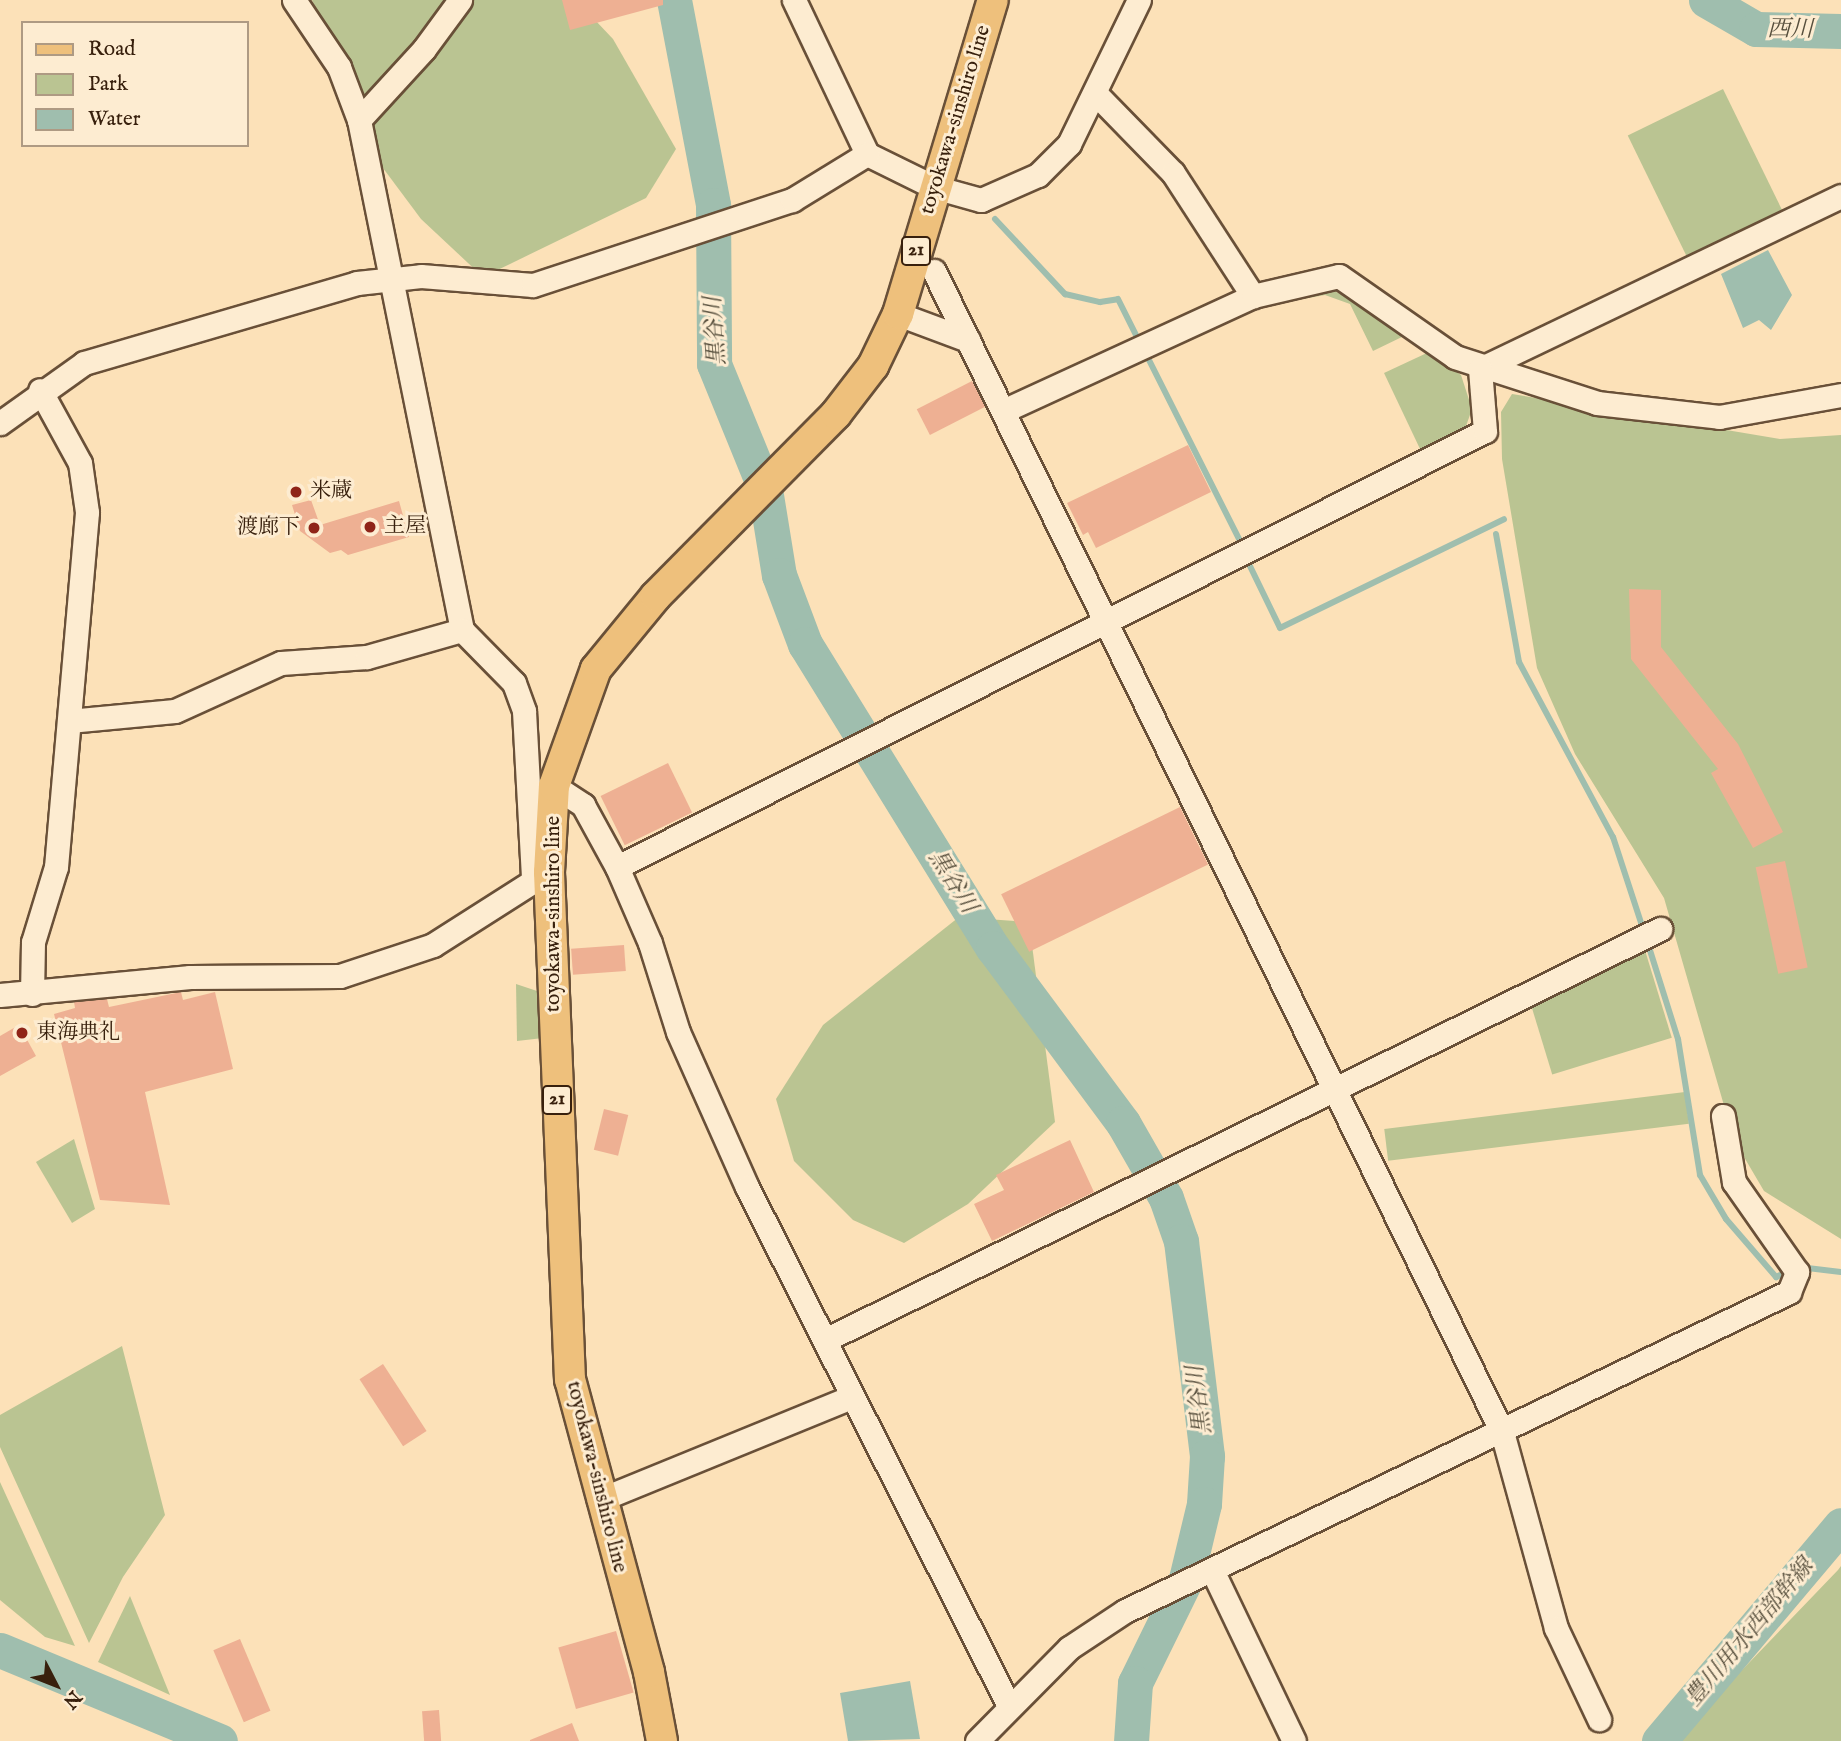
<!DOCTYPE html>
<html>
<head>
<meta charset="utf-8">
<style>
	body { margin:0 }
	#map { position:relative; width:1841px; height:1741px; overflow:hidden; background:#fce1b8; font-family:"IM FELL English","Noto Serif JP",serif }
	div>[style] { position:absolute }
	.green>* { inset:0; background:#bac492; transform-origin:0 0 }
	.water>* { inset:0; background:#9fbeae }
	.stream>* { height:6px; margin:-3px; padding:0 3px; transform-origin:3px; border-radius:3px; background:#9fbeae }
	.river>* { height:35px; margin:-17.5px; padding:0 17.5px; transform-origin:17.5px; border-radius:17.5px; background:#9fbeae }
	.building>* { inset:0; background:#eeb093; transform-origin:0 0 }
	.roads { filter:drop-shadow(2px 0 #695038) drop-shadow(-2px 0 #695038) drop-shadow(0 2px #695038) drop-shadow(0 -2px #695038) }
	.minor>* { height:23px; margin:-11.5px; padding:0 11.5px; transform-origin:11.5px; border-radius:11.5px; background:#fdecd1 }
	.major>* { height:30px; margin:-15px; padding:0 15px; transform-origin:15px; border-radius:15px; background:#eec07c }
	.dots>* { width:19px; height:19px; translate:-50% -50%; box-sizing:border-box; border:4px solid #fdecd1; border-radius:50% }
	span { translate:-50% -50%; white-space:nowrap; text-align:center; line-height:1.15; -webkit-text-stroke:6px #fdecd1; paint-order:stroke }
	.shield-label span { padding:2px 5px; background:#fdecd1; border:2px solid; border-radius:5px; -webkit-text-stroke-width:0 }
	.shield-label { font-size:19px; color:#38200d; font-weight:700 }
	.street-label { font-size:21px; color:#38200d }
	.poi-label { font-size:21px; color:#38200d }
	.left { translate:0 -50%; text-align:left }
	.right { translate:-100% -50%; text-align:right }
	.water-label { font-size:23px; color:#574f3d; font-style:italic }
	.legend { position:absolute; left:21px; top:21px; width:228px; height:126px; box-sizing:border-box; background:#fdecd1; border:2px solid #ae9a83; margin:0; padding:9px 12px; list-style:none; font-size:21px; color:#38200d }
	.legend li { display:flex; align-items:center; gap:14px; height:35px }
	.legend b { width:35px; border:2px solid #ae9a83 }
	.north { position:absolute; left:21px; top:1650px; width:70px; height:70px; -webkit-text-stroke:5px #fdecd1; paint-order:stroke; rotate:132deg; font-size:19px; font-weight:700; line-height:28px; text-align:center; color:#38200d }
	.north::after { content:''; display:block; margin:auto; width:24px; height:32px; background:#38200d; clip-path:polygon(50% 0,100% 100%,50% 72%,0 100%) }
</style>
</head>
<body>
<div id="map">
	<div class="green">
		<div style="clip-path:polygon(312px 0,576px 0,613px 39px,676px 149px,646px 198px,483px 277px,421px 219px,377px 160px)"></div>
		<div style="left:1723px;top:89px;width:140px;height:106px;rotate:64deg"></div>
		<div style="clip-path:polygon(1331px 290px,1354px 299px,1406px 335px,1373px 351px,1350px 304px,1325px 295px,1292px 301px)"></div>
		<div style="clip-path:polygon(1429px 352px,1461px 375px,1472px 409px,1465px 429px,1421px 451px,1384px 373px)"></div>
		<div style="clip-path:polygon(1512px 394px,1780px 439px,1841px 435px,1841px 1239px,1764px 1191px,1734px 1140px,1664px 898px,1575px 754px,1537px 668px,1502px 459px,1501px 412px)"></div>
		<div style="clip-path:polygon(959px 917px,1029px 922px,1055px 1122px,968px 1204px,904px 1243px,853px 1220px,794px 1161px,776px 1099px,823px 1025px)"></div>
		<div style="left:1644px;top:947px;width:95px;height:125px;rotate:73deg"></div>
		<div style="clip-path:polygon(516px 984px,543px 993px,543px 1038px,517px 1041px)"></div>
		<div style="left:1685px;top:1092px;width:32px;height:303px;rotate:83deg"></div>
		<div style="clip-path:polygon(74px 1139px,95px 1209px,72px 1223px,36px 1162px)"></div>
		<div style="clip-path:polygon(122px 1346px,165px 1515px,123px 1577px,89px 1643px,0 1447px,0 1415px)"></div>
		<div style="clip-path:polygon(0 1483px,0 1482px,75px 1646px,45px 1637px,0 1600px)"></div>
		<div style="clip-path:polygon(1841px 1566px,1841px 1741px,1674px 1741px,1838px 1570px)"></div>
		<div style="clip-path:polygon(130px 1596px,170px 1695px,98px 1662px)"></div>
	</div>
	<div class="water">
		<div style="clip-path:polygon(1768px 250px,1792px 295px,1771px 330px,1759px 320px,1743px 328px,1721px 274px)"></div>
		<div style="clip-path:polygon(910px 1681px,920px 1739px,848px 1741px,840px 1693px)"></div>
	</div>
	<div class="stream">
		<div style="left:995px;top:219px;width:103px;rotate:47deg"></div>
		<div style="left:1065px;top:294px;width:36px;rotate:13deg"></div>
		<div style="left:1100px;top:302px;width:18px;rotate:-9deg"></div>
		<div style="left:1118px;top:299px;width:42px;rotate:63.4deg"></div>
		<div style="left:1147px;top:356px;width:205px;rotate:63.3deg"></div>
		<div style="left:1496px;top:534px;width:130px;rotate:79.8deg"></div>
		<div style="left:1519px;top:662px;width:199px;rotate:61.8deg"></div>
		<div style="left:1613px;top:837px;width:113px;rotate:71.9deg"></div>
		<div style="left:1648px;top:944px;width:100px;rotate:72.5deg"></div>
		<div style="left:1678px;top:1039px;width:138px;rotate:80.8deg"></div>
		<div style="left:1700px;top:1175px;width:51px;rotate:59.4deg"></div>
		<div style="left:1726px;top:1219px;width:77px;rotate:49.2deg"></div>
		<div style="left:1776px;top:1277px;width:14px;rotate:-25deg"></div>
		<div style="left:1248px;top:562px;width:73px;rotate:64.1deg"></div>
		<div style="left:1280px;top:628px;width:249px;rotate:-25.9deg"></div>
		<div style="left:1799px;top:1267px;width:42px;rotate:6.8deg"></div>
	</div>
	<div class="river">
		<div style="left:674px;top:0;width:209px;rotate:79.2deg"></div>
		<div style="left:713px;top:205px;width:159px;rotate:89.6deg"></div>
		<div style="left:714px;top:364px;width:135px;rotate:67.8deg"></div>
		<div style="left:765px;top:489px;width:87px;rotate:80.8deg"></div>
		<div style="left:779px;top:575px;width:74px;rotate:69.4deg"></div>
		<div style="left:805px;top:644px;width:357px;rotate:58.3deg"></div>
		<div style="left:993px;top:948px;width:218px;rotate:53.4deg"></div>
		<div style="left:1123px;top:1123px;width:86px;rotate:60.2deg"></div>
		<div style="left:1166px;top:1198px;width:46px;rotate:70.8deg"></div>
		<div style="left:1181px;top:1241px;width:217px;rotate:83.1deg"></div>
		<div style="left:1207px;top:1456px;width:48px;rotate:93.6deg"></div>
		<div style="left:1204px;top:1504px;width:77px;rotate:103.5deg"></div>
		<div style="left:1186px;top:1579px;width:116px;rotate:116.1deg"></div>
		<div style="left:1135px;top:1683px;width:58px;rotate:93.9deg"></div>
		<div style="left:1706px;top:0;width:58px;rotate:30.1deg"></div>
		<div style="left:1756px;top:29px;width:85px;rotate:1.3deg"></div>
		<div style="left:0;top:1650px;width:238px;rotate:22.5deg"></div>
		<div style="left:1659px;top:1741px;width:282px;rotate:-49.9deg"></div>
	</div>
	<div class="building">
		<div style="clip-path:polygon(562px 0,663px 0,663px 5px,570px 30px)"></div>
		<div style="left:972px;top:381px;width:29px;height:62px;rotate:63deg"></div>
		<div style="clip-path:polygon(1188px 445px,1211px 492px,1096px 548px,1088px 532px,1083px 535px,1067px 503px)"></div>
		<div style="clip-path:polygon(311px 500px,320px 525px,399px 501px,409px 537px,348px 555px,341px 550px,330px 553px,300px 531px,292px 505px)"></div>
		<div style="clip-path:polygon(1629px 589px,1661px 590px,1661px 647px,1738px 744px,1783px 832px,1753px 848px,1711px 773px,1718px 769px,1631px 659px)"></div>
		<div style="left:668px;top:763px;width:55px;height:75px;rotate:64deg"></div>
		<div style="left:1180px;top:807px;width:64px;height:199px;rotate:64deg"></div>
		<div style="left:1785px;top:861px;width:109px;height:30px;rotate:78deg"></div>
		<div style="left:624px;top:945px;width:26px;height:53px;rotate:86deg"></div>
		<div style="clip-path:polygon(181px 992px,183px 1000px,215px 992px,233px 1069px,145px 1092px,170px 1205px,100px 1200px,54px 1014px,75px 1008px,74px 1002px,107px 999px,109px 1007px)"></div>
		<div style="clip-path:polygon(19px 1025px,36px 1056px,0 1076px,0 1036px)"></div>
		<div style="left:604px;top:1109px;width:25px;height:42px;rotate:14deg"></div>
		<div style="clip-path:polygon(1070px 1140px,1094px 1192px,992px 1241px,974px 1204px,1004px 1190px,996px 1175px)"></div>
		<div style="left:383px;top:1364px;width:80px;height:28px;rotate:57deg"></div>
		<div style="left:616px;top:1631px;width:64px;height:60px;rotate:74deg"></div>
		<div style="left:240px;top:1639px;width:78px;height:29px;rotate:67deg"></div>
		<div style="left:439px;top:1710px;width:31px;height:17px;rotate:86deg"></div>
		<div style="clip-path:polygon(572px 1723px,579px 1741px,530px 1741px,530px 1740px)"></div>
	</div>
	<div class="roads">
		<div class="minor">
			<div style="left:294px;top:0;width:81px;rotate:56.1deg"></div>
			<div style="left:339px;top:67px;width:57px;rotate:69.3deg"></div>
			<div style="left:359px;top:120px;width:520px;rotate:78.58deg"></div>
			<div style="left:462px;top:630px;width:74px;rotate:45.5deg"></div>
			<div style="left:514px;top:683px;width:30px;rotate:70deg"></div>
			<div style="left:524px;top:711px;width:168px;rotate:86.9deg"></div>
			<div style="left:794px;top:0;width:170px;rotate:64.6deg"></div>
			<div style="left:867px;top:154px;width:75px;rotate:26.2deg"></div>
			<div style="left:934px;top:187px;width:49px;rotate:15.5deg"></div>
			<div style="left:981px;top:200px;width:62px;rotate:-23.7deg"></div>
			<div style="left:1038px;top:175px;width:44px;rotate:-45deg"></div>
			<div style="left:1069px;top:144px;width:160px;rotate:-64.1deg"></div>
			<div style="left:1096px;top:94px;width:110px;rotate:45.7deg"></div>
			<div style="left:1173px;top:173px;width:147px;rotate:57deg"></div>
			<div style="left:359px;top:120px;width:96px;rotate:-47.5deg"></div>
			<div style="left:424px;top:49px;width:61px;rotate:-53.7deg"></div>
			<div style="left:934px;top:271px;width:1292px;rotate:63.93deg"></div>
			<div style="left:1502px;top:1432px;width:203px;rotate:74.6deg"></div>
			<div style="left:1556px;top:1628px;width:101px;rotate:64.7deg"></div>
			<div style="left:898px;top:314px;width:75px;rotate:20.4deg"></div>
			<div style="left:1480px;top:369px;width:400px;rotate:-25.6deg"></div>
			<div style="left:1003px;top:411px;width:275px;rotate:-24.7deg"></div>
			<div style="left:1253px;top:296px;width:88px;rotate:-13.1deg"></div>
			<div style="left:1339px;top:276px;width:141px;rotate:34.9deg"></div>
			<div style="left:1455px;top:357px;width:149px;rotate:17.9deg"></div>
			<div style="left:1597px;top:403px;width:123px;rotate:6.5deg"></div>
			<div style="left:1719px;top:417px;width:124px;rotate:-10.2deg"></div>
			<div style="left:0;top:423px;width:103px;rotate:-35.5deg"></div>
			<div style="left:84px;top:363px;width:284px;rotate:-16.3deg"></div>
			<div style="left:357px;top:283px;width:64px;rotate:-6.2deg"></div>
			<div style="left:421px;top:276px;width:112px;rotate:4.6deg"></div>
			<div style="left:533px;top:285px;width:273px;rotate:-18.2deg"></div>
			<div style="left:792px;top:200px;width:88px;rotate:-31.5deg"></div>
			<div style="left:69px;top:721px;width:106px;rotate:-5.4deg"></div>
			<div style="left:175px;top:711px;width:116px;rotate:-24.4deg"></div>
			<div style="left:281px;top:663px;width:86px;rotate:-4deg"></div>
			<div style="left:367px;top:657px;width:99px;rotate:-15.9deg"></div>
			<div style="left:554px;top:786px;width:35px;rotate:33deg"></div>
			<div style="left:583px;top:805px;width:71px;rotate:61.3deg"></div>
			<div style="left:617px;top:867px;width:83px;rotate:66.5deg"></div>
			<div style="left:650px;top:943px;width:93px;rotate:72.5deg"></div>
			<div style="left:678px;top:1032px;width:170px;rotate:66deg"></div>
			<div style="left:747px;top:1187px;width:581px;rotate:63.21deg"></div>
			<div style="left:617px;top:867px;width:971px;rotate:-26.67deg"></div>
			<div style="left:1485px;top:431px;width:62px;rotate:-94.6deg"></div>
			<div style="left:32px;top:994px;width:52px;rotate:-88.9deg"></div>
			<div style="left:33px;top:942px;width:78px;rotate:-73deg"></div>
			<div style="left:56px;top:867px;width:356px;rotate:-85deg"></div>
			<div style="left:87px;top:512px;width:49px;rotate:-98.1deg"></div>
			<div style="left:80px;top:463px;width:83px;rotate:-118.7deg"></div>
			<div style="left:0;top:995px;width:191px;rotate:-5.4deg"></div>
			<div style="left:190px;top:977px;width:150px;rotate:-0.4deg"></div>
			<div style="left:340px;top:976px;width:98px;rotate:-18.4deg"></div>
			<div style="left:433px;top:945px;width:134px;rotate:-32.5deg"></div>
			<div style="left:825px;top:1340px;width:931px;rotate:-26.21deg"></div>
			<div style="left:599px;top:1500px;width:272px;rotate:-22.2deg"></div>
			<div style="left:1213px;top:1572px;width:187px;rotate:64.4deg"></div>
			<div style="left:977px;top:1741px;width:131px;rotate:-45.3deg"></div>
			<div style="left:1069px;top:1648px;width:67px;rotate:-33.5deg"></div>
			<div style="left:1125px;top:1611px;width:737px;rotate:-25.66deg"></div>
			<div style="left:1789px;top:1292px;width:22px;rotate:-68deg"></div>
			<div style="left:1797px;top:1272px;width:110px;rotate:-125deg"></div>
			<div style="left:1734px;top:1182px;width:67px;rotate:-99.5deg"></div>
		</div>
		<div class="major">
			<div style="left:662px;top:1741px;width:70px;rotate:-100.7deg"></div>
			<div style="left:649px;top:1672px;width:302px;rotate:-105.1deg"></div>
			<div style="left:570px;top:1380px;width:508px;rotate:-92.37deg"></div>
			<div style="left:549px;top:872px;width:86px;rotate:-86.7deg"></div>
			<div style="left:554px;top:786px;width:124px;rotate:-70.3deg"></div>
			<div style="left:596px;top:669px;width:94px;rotate:-50.6deg"></div>
			<div style="left:656px;top:596px;width:256px;rotate:-45.3deg"></div>
			<div style="left:836px;top:414px;width:61px;rotate:-52.4deg"></div>
			<div style="left:873px;top:366px;width:58px;rotate:-64.3deg"></div>
			<div style="left:898px;top:314px;width:328px;rotate:-73.2deg"></div>
		</div>
	</div>
	<div class="dots">
		<div style="left:296px;top:492px;background:#8f2418"></div>
		<div style="left:370px;top:527px;background:#8f2418"></div>
		<div style="left:314px;top:528px;background:#8f2418"></div>
		<div style="left:22px;top:1033px;background:#8f2418"></div>
	</div>
	<div class="shield-label">
		<span style="left:916px;top:251px">21</span>
		<span style="left:557px;top:1100px">21</span>
	</div>
	<div class="street-label">
		<span style="left:956px;top:120px;rotate:-73deg">toyokawa-sinshiro line</span>
		<span style="left:554px;top:914px;rotate:-90deg">toyokawa-sinshiro line</span>
		<span style="left:596px;top:1477px;rotate:76deg">toyokawa-sinshiro line</span>
	</div>
	<div class="poi-label">
		<span class="left" style="left:310px;top:492px">米蔵</span>
		<span class="left" style="left:384px;top:527px">主屋</span>
		<span class="right" style="left:300px;top:528px">渡廊下</span>
		<span class="left" style="left:36px;top:1033px">東海典礼</span>
	</div>
	<div class="water-label">
		<span style="left:1790px;top:30px;rotate:1deg">西川</span>
		<span style="left:716px;top:331px;rotate:-94deg">黒谷川</span>
		<span style="left:952px;top:882px;rotate:58deg">黒谷川</span>
		<span style="left:1200px;top:1400px;rotate:-97deg">黒谷川</span>
		<span style="left:1750px;top:1633px;rotate:-50deg">豊川用水西部幹線</span>
	</div>
	<ul class="legend">
	<li><b style="height:9px;background:#eec07c"></b>Road</li>
	<li><b style="height:19px;background:#bac492"></b>Park</li>
	<li><b style="height:19px;background:#9fbeae"></b>Water</li>
	</ul>
	<div class="north">N</div>
</div>
</body>
</html>
